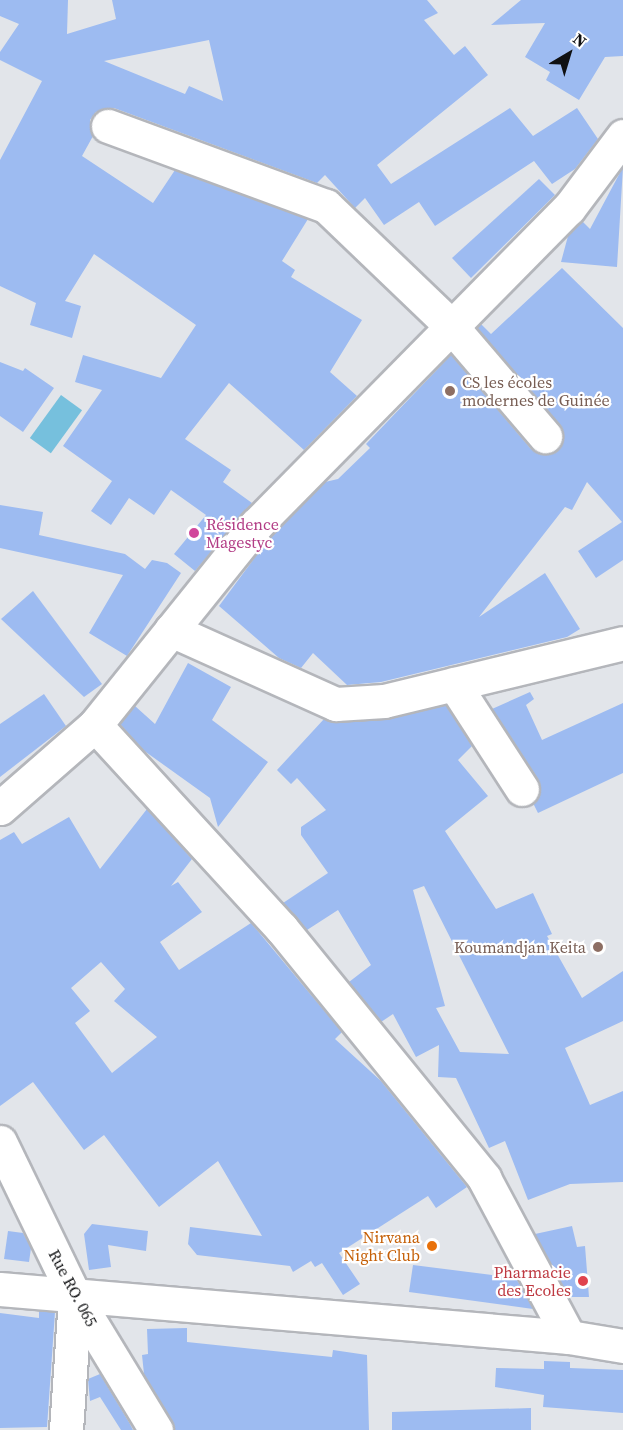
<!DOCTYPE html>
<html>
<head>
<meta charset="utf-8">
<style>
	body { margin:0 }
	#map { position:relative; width:623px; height:1430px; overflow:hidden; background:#e2e5ea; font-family:"Source Serif 4",serif }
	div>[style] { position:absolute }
	.water>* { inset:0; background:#76c0dd; transform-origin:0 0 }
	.building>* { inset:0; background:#9dbbf1 }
	.roads { filter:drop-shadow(2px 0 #b4b6bb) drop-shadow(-2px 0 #b4b6bb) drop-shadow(0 2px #b4b6bb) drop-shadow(0 -2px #b4b6bb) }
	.minor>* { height:33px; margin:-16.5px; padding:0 16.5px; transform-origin:16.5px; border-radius:16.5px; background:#fff }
	.dots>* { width:16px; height:16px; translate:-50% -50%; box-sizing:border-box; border:3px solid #fff; border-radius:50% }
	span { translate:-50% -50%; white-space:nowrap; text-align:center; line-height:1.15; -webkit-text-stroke:4.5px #fff; paint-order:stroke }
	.education-label { font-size:16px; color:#785e54 }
	.left { translate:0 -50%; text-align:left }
	.right { translate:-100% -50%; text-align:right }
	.hotel-label { font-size:16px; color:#b23c85 }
	.food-label { font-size:16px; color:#c56008 }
	.health-label { font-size:16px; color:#be3a42 }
	.street-label { font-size:16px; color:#101113 }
	.north { position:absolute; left:539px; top:24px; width:60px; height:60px; -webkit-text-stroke:4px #fff; paint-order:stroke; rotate:38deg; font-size:16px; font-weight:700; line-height:24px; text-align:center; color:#101113 }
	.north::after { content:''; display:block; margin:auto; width:21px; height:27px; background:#101113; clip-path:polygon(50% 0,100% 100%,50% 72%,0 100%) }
</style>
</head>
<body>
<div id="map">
	<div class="water">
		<div style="left:61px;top:395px;width:26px;height:53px;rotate:36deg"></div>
	</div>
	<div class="building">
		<div style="clip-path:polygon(evenodd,0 0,68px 0,67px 34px,116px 19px,112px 0,427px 0,438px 13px,424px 20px,454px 55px,465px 46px,488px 75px,377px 165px,391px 184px,510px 108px,533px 136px,577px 108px,598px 139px,575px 169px,552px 184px,534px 161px,435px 226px,419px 202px,384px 225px,365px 198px,355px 208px,325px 175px,317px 183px,114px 108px,96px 112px,90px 120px,93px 136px,82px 156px,153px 203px,175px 170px,308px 219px,282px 261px,295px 270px,291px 277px,362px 320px,330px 372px,357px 396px,304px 450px,229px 383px,185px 439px,231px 470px,223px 482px,252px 503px,195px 571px,174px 554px,206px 515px,171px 490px,154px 515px,129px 498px,111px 525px,91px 511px,112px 481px,63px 446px,102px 390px,75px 382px,83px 355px,161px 378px,196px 325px,94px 254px,65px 301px,81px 306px,72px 338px,30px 325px,36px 303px,0 286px,0 160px,42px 81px,0 60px,0 52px,19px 24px,0 16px,0 0,209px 40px,223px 101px,189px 86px,185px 94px,104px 61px,209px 40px)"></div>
		<div style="clip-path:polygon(521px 0,623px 0,623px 56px,605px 57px,579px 100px,546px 80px,550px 72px,525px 57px,545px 23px,491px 25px)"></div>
		<div style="clip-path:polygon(623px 167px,617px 267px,561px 262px,568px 236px,582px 221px,590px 229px)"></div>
		<div style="clip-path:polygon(539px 179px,555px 195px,471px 278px,452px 258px)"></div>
		<div style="clip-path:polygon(562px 268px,623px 328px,623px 560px,596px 578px,578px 551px,622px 522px,587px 482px,572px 510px,565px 507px,479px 617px,545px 573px,580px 629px,567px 637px,381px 682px,347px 685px,313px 653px,301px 668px,279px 658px,219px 606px,270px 537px,325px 482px,338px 479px,370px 448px,366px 444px,451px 355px,531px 449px,548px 454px,558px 450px,563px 433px,559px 424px,477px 328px,481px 324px,491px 334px)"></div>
		<div style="clip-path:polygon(0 362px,23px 371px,25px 368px,54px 388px,23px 432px,0 416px)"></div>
		<div style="clip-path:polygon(0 505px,43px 512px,39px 535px,125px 554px,145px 569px,152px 560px,167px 563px,181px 573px,127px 656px,89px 633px,123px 575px,0 548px)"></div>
		<div style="clip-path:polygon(33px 591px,102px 684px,84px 697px,1px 619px)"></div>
		<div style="clip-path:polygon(188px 663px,231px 687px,212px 720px,268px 762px,218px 827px,210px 798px,143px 750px,120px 724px,135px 706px,155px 724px)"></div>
		<div style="clip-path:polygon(530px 692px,534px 699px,526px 705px,542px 740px,623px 703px,623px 773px,538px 813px,533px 803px,541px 789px,538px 779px,492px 709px)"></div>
		<div style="clip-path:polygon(44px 694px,66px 726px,0 777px,0 724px)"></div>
		<div style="clip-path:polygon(evenodd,446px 705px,472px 746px,458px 760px,488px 796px,445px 831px,496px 909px,533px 893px,552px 934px,547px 936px,582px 998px,623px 971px,623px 1021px,565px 1048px,590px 1105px,623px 1091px,623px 1182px,570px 1184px,528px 1200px,505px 1141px,489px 1148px,456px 1078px,438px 1077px,439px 1045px,416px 1057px,393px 1014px,381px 1022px,349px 982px,371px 965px,338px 910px,307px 930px,283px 903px,328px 873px,301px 835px,301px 827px,326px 810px,297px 778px,291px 784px,277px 770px,324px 719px,385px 720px,446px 705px,424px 886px,509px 1054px,460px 1052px,436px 1008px,445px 1006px,413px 890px,424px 886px)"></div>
		<div style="clip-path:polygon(evenodd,147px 809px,192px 859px,171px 886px,178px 882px,202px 912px,160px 942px,179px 970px,251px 923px,342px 1032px,335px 1039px,381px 1081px,467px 1187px,436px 1208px,428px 1196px,339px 1253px,360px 1284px,343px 1295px,322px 1263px,315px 1267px,311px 1261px,293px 1272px,290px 1266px,197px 1255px,188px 1244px,190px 1227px,262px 1236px,218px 1161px,159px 1207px,104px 1135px,84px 1150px,33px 1082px,0 1106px,0 840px,14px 832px,22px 844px,69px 817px,100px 869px,147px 809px,101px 962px,125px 989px,114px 1001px,157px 1037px,112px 1073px,75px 1023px,90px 1011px,71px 988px,101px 962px)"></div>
		<div style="clip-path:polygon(92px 1224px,148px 1231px,146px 1251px,108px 1245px,111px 1267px,89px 1270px,84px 1234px)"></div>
		<div style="clip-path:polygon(572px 1226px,577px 1247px,585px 1246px,589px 1297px,569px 1297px,535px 1234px)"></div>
		<div style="clip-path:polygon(8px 1231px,23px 1233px,31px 1248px,29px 1262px,4px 1259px)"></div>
		<div style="clip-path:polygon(413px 1265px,516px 1278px,533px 1309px,409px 1292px)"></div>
		<div style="clip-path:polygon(39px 1311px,55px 1312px,47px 1427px,0 1428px,0 1313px,39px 1318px)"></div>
		<div style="clip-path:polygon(187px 1328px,187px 1342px,332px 1357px,333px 1350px,367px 1355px,369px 1430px,175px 1430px,144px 1374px,142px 1355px,148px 1354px,147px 1329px)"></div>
		<div style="clip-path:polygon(544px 1361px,570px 1362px,570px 1368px,623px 1370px,623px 1413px,543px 1407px,544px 1395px,495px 1387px,496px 1368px,544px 1369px)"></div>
		<div style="clip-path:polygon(100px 1374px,130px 1424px,133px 1430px,121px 1430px,100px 1397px,90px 1401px,88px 1379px)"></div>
		<div style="clip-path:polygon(531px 1408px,531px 1430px,392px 1430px,392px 1412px)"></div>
	</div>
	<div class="roads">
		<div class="minor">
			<div style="left:108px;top:126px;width:232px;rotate:20.2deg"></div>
			<div style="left:326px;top:206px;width:173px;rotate:43.8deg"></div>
			<div style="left:451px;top:326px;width:145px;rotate:49.5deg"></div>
			<div style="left:171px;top:630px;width:181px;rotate:24.2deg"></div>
			<div style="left:336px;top:704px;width:48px;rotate:-3.6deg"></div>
			<div style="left:384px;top:701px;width:246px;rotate:-13.6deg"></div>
			<div style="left:454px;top:684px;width:125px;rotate:57.1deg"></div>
			<div style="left:95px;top:725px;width:277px;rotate:47.5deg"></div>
			<div style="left:282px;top:929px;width:321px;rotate:50.9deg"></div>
			<div style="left:484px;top:1178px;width:180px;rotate:61.9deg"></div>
			<div style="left:0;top:808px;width:126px;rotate:-41.1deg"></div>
			<div style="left:95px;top:725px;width:257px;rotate:-51.2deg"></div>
			<div style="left:256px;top:525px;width:445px;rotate:-45.4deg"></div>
			<div style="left:569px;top:208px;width:90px;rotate:-53.1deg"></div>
			<div style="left:0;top:1142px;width:172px;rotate:64.2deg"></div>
			<div style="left:75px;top:1297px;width:156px;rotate:58.7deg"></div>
			<div style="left:0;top:1289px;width:571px;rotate:4.82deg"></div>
			<div style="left:569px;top:1337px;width:55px;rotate:9.5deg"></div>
			<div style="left:66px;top:1430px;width:133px;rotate:-86.1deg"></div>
		</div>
	</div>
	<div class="dots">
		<div style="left:450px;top:391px;background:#8d6e63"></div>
		<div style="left:194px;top:533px;background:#d1479c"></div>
		<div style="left:598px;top:947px;background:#8d6e63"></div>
		<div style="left:432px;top:1246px;background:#e8710a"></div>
		<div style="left:583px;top:1281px;background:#e0444e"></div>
	</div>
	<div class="education-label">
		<span class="left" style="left:462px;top:391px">CS les écoles<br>modernes de Guinée</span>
		<span class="right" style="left:586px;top:947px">Koumandjan Keita</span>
	</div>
	<div class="hotel-label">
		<span class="left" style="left:206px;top:533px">Résidence<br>Magestyc</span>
	</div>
	<div class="food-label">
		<span class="right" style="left:420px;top:1246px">Nirvana<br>Night Club</span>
	</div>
	<div class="health-label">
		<span class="right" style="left:571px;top:1281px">Pharmacie<br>des Ecoles</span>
	</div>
	<div class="street-label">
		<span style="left:73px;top:1288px;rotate:62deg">Rue RO. 065</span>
	</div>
	<div class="north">N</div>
</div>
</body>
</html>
